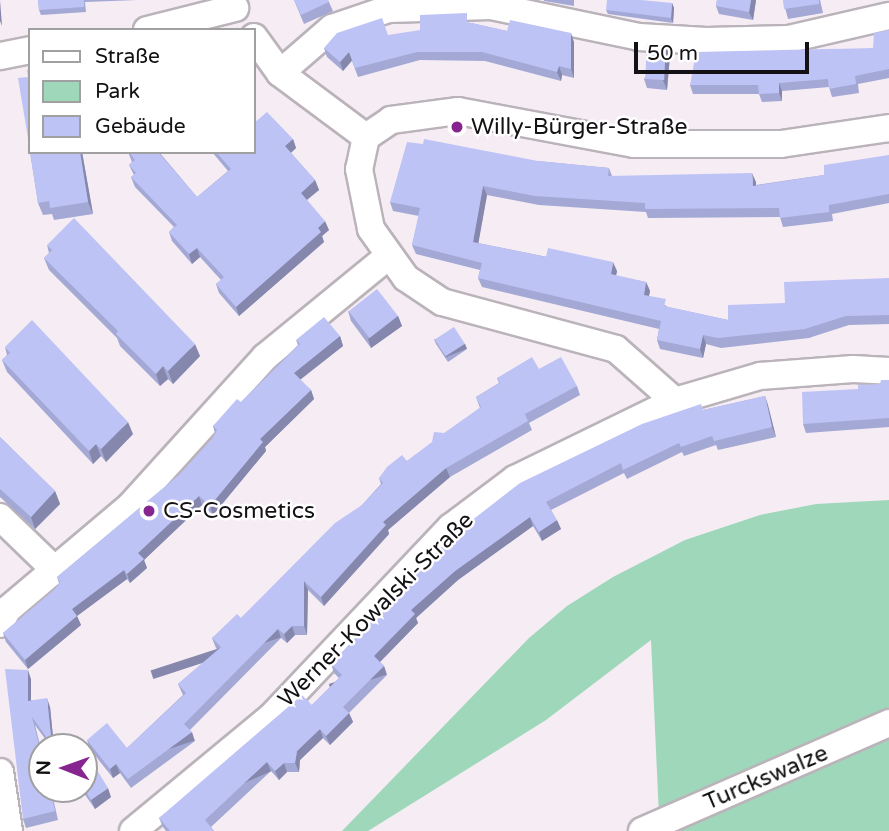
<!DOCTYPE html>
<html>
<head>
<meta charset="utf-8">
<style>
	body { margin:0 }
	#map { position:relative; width:889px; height:831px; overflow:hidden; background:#f5ecf4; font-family:"Varela Round",sans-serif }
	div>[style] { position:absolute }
	.green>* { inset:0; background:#9ed7b9 }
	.roads { filter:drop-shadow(2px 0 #bbb3ba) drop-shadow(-2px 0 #bbb3ba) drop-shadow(0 2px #bbb3ba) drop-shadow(0 -2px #bbb3ba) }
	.minor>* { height:26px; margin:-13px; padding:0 13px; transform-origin:13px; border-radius:13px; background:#fff }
	.wall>* { inset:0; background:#a3a8d4 }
	.shaded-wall>* { inset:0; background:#8588ac; transform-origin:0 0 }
	.building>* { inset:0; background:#bec3f6; transform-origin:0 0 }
	.dots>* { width:19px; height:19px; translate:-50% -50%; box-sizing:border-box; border:4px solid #fff; border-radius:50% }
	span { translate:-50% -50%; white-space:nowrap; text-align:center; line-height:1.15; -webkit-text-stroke:5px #fff; paint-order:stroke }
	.poi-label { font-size:23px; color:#141114 }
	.left { translate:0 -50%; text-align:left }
	.street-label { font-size:23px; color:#141114 }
	.legend { position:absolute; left:28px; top:28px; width:228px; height:126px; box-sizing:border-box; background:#fff; border:2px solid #a1a0a1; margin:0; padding:9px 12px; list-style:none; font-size:21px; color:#141114 }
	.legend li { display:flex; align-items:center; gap:14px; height:35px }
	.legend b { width:35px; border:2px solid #a1a0a1 }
	.north { position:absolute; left:28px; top:733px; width:70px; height:70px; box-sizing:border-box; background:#fff; border:2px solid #a1a0a1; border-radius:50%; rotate:271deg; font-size:19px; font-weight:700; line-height:28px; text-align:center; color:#141114 }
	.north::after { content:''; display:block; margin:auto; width:24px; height:32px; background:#86258f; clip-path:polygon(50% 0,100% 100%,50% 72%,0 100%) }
	.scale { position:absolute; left:634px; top:42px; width:175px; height:32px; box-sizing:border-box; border:4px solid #141114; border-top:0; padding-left:9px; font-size:21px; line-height:24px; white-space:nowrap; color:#141114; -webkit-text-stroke:5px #fff; paint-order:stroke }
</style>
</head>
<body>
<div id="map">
	<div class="green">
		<div style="clip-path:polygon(889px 500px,889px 831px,629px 831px,659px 817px,651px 640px,546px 720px,368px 831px,342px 831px,529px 638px,567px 606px,613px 577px,685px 540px,760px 515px,816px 504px)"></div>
	</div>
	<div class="roads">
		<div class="minor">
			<div style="left:147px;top:30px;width:91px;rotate:-14deg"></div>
			<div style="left:254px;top:37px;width:44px;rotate:54.2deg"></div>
			<div style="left:280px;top:73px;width:107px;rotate:36.7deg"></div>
			<div style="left:0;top:56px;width:31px;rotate:-11deg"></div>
			<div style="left:280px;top:73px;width:69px;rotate:-40.9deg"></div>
			<div style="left:332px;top:28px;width:59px;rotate:-18.7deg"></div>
			<div style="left:388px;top:9px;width:103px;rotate:-1.7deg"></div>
			<div style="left:491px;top:6px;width:151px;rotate:11.8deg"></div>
			<div style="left:639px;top:37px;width:67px;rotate:3.4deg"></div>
			<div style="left:706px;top:41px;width:83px;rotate:-1.4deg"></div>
			<div style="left:789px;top:39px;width:103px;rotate:-13deg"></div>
			<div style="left:366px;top:137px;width:33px;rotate:102deg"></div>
			<div style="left:359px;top:169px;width:61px;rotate:78.7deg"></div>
			<div style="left:371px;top:229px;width:60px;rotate:54.5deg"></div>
			<div style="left:406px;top:278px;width:43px;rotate:33.7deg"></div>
			<div style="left:442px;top:302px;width:180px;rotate:15.1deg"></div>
			<div style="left:616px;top:349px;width:79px;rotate:41.4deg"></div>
			<div style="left:675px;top:401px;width:89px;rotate:-16.4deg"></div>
			<div style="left:760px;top:376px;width:93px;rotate:-4.3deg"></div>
			<div style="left:853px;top:369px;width:36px;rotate:3deg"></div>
			<div style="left:366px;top:137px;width:30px;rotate:-34deg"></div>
			<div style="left:391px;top:120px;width:68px;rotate:-7.7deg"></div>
			<div style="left:458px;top:111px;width:179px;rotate:10.6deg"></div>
			<div style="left:634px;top:144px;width:147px"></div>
			<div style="left:781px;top:144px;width:109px;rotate:-8.4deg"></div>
			<div style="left:0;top:517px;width:78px;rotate:44deg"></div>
			<div style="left:0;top:624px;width:16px;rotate:-63deg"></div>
			<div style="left:7px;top:610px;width:161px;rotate:-40.2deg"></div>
			<div style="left:130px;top:506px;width:201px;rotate:-47.8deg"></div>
			<div style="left:265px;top:357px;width:158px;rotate:-39.3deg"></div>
			<div style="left:0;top:772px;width:60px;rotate:81.3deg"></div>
			<div style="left:133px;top:831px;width:180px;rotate:-39.6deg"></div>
			<div style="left:272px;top:716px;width:260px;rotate:-46.6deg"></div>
			<div style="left:451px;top:527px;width:80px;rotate:-36.9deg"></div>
			<div style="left:515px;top:479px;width:178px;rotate:-26deg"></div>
			<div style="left:642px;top:831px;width:270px;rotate:-23.6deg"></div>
		</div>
	</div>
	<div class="wall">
		<div style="clip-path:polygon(38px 0,138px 0,85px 2px,86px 12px,41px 15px,39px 10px)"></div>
		<div style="clip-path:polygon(294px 0,328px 0,333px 11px,304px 24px)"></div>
		<div style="clip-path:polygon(544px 0,574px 0,574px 6px,544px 1px)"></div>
		<div style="clip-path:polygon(717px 0,756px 0,753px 20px,719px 14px,716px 6px)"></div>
		<div style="clip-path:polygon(783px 0,820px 0,823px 13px,788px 19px)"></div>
		<div style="clip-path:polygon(672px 3px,674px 8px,673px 23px,608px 14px,606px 10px)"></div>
		<div style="clip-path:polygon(471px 23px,507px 31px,574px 42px,574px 78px,562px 75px,561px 81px,485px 61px,420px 60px,358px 77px,352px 61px,343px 71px,327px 57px,324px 48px)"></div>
		<div style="clip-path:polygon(889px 30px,889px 78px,858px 84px,859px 93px,832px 97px,829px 87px,782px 91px,782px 101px,762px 102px,759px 94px,693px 94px,690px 85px,873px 48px)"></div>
		<div style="clip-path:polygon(666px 45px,670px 55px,667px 90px,647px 88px,644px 79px)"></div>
		<div style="clip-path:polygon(293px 139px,296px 148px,291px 153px,315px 180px,319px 190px,307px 200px,329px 230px,322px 236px,324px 242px,239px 316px,219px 293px,216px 284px,221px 280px,200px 257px,192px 264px,172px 241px,169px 232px,174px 227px,135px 187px,131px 177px,134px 175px,129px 165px,132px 162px,128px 152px,159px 152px,197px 197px,228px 171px,212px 152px,254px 152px)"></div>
		<div style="clip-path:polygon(30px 152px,82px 152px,93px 214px,54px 220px,52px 214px,43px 215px,38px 203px)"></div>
		<div style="clip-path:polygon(889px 155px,889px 203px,832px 214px,833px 221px,783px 227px,780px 217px,648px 218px,646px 212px,539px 205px,487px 195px,478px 243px,617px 271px,616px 276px,646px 282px,650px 291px,649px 296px,668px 307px,728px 320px,785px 303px,889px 278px,889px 324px,849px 325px,809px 338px,721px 348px,706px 344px,703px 358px,660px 349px,657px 340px,659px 329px,482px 287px,478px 278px,480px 270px,416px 254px,412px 245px,419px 216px,393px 211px,390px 202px,538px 161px,609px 168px,612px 176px,756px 182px,756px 185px,824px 175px)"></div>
		<div style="clip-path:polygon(47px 245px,200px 356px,173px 384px,168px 379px,160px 386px,120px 346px,117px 338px,49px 270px,44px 258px,49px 253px)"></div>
		<div style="clip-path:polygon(348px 311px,398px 316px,402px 326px,371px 348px,351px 321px)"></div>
		<div style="clip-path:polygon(340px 336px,343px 346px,300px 380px,311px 390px,314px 399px,265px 447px,266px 451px,213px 515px,202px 505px,144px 560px,147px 568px,130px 583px,127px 579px,77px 616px,81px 625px,28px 669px,6px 642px,3px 633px,55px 589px,59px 583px,57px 577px,179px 475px,212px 439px,215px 433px,213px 426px,241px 402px,298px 345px,296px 340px)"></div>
		<div style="clip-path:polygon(434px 339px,465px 344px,467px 349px,448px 362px,436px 344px)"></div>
		<div style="clip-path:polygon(5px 347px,133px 434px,106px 462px,101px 456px,93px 464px,7px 372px,2px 360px,7px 355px)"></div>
		<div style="clip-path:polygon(539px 369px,577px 386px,580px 395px,529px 423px,532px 430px,450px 477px,388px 530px,389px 534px,324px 606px,308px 590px,307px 635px,295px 635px,287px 643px,281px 638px,190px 730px,195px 741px,131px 788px,120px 773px,113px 778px,90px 749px,87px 740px,127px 748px,183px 695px,178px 684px,218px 650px,216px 648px,212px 638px,241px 618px,362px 505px,381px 484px,379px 478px,407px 461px,480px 408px,476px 397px,499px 383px,497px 378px)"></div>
		<div style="clip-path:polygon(889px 380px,889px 427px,806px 433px,803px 424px,858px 389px,880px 384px)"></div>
		<div style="clip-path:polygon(765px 396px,776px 437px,718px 450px,716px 445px,684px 456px,682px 452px,627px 479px,624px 473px,551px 510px,561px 529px,542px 541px,533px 526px,458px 580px,416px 618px,418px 623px,380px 662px,384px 666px,387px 675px,349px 713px,353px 722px,330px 745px,323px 738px,300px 760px,299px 772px,287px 772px,279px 780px,271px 771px,211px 827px,214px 831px,166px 831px,163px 827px,159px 818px,312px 705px,339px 678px,334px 673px,331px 664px,453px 535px,703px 410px)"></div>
		<div style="clip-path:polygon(0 437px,55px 491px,60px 504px,35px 529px,0 497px)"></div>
		<div style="clip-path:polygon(31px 679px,31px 700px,50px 707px,54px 747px,51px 747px,35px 725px,42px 753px,42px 789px,51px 789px,58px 820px,26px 828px,23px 819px)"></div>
		<div style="clip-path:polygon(81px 789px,84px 789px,111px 797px,95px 809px)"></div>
	</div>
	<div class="shaded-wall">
		<div style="clip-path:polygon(0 0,2px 26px,0 21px)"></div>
		<div style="clip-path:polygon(751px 0,756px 0,753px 20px,749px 12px)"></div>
		<div style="clip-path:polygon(672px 3px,674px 8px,673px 23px,671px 18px)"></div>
		<div style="clip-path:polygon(571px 33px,574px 42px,574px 78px,571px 69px)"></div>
		<div style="clip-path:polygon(666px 45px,670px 55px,667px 90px,663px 80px)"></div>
		<div style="clip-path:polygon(349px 52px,352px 60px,343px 71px,340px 62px)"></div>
		<div style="clip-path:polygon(559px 66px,562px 75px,561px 81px,557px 72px)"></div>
		<div style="clip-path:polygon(779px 83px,782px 91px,782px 101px,779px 93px)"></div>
		<div style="clip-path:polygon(293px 139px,296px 148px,288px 155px,285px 146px)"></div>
		<div style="clip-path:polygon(80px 152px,82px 152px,93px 214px,88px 202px)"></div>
		<div style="clip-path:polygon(752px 173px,756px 182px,756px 195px,753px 186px)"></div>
		<div style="clip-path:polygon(315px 180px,319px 190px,304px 202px,301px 193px)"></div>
		<div style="clip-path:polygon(483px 186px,487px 195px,477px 251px,473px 242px)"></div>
		<div style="clip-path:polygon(325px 221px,329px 230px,322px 236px,324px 242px,239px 316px,236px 307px)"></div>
		<div style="clip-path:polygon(197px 248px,200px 257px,192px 264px,189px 254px)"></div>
		<div style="clip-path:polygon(613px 262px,617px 271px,614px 284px,611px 274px)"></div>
		<div style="clip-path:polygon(646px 282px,650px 291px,647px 304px,644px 295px)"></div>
		<div style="clip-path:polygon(398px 316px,402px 326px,371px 348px,368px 339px)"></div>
		<div style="clip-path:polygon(703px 335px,706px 344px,703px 358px,700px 349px)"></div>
		<div style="clip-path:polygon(340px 336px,343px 346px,297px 382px,294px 373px)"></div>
		<div style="clip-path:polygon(195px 344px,200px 356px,173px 384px,168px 371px)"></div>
		<div style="left:465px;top:344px;width:5px;height:23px;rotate:68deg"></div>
		<div style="clip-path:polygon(163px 366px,168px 379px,160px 386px,156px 374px)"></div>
		<div style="clip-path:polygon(311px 390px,314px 399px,265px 447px,266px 451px,213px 515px,210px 506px,260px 439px)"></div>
		<div style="clip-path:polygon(765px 396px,768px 405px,776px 437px,772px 427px)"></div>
		<div style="clip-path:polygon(128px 422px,133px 434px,106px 462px,101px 449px)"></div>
		<div style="clip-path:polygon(96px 444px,101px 456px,93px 464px,89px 451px)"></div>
		<div style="clip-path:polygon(446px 468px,450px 477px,388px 530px,389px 534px,324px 606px,321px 597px,383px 522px)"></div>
		<div style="clip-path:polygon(55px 491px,60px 504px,35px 529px,31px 517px)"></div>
		<div style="clip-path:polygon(199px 496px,202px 505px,144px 560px,147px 568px,130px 583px,127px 574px,138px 553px)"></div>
		<div style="clip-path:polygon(530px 517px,533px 526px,458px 580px,416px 618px,418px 623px,377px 665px,374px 656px,411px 610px,455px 571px)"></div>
		<div style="clip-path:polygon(557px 520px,561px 529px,542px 541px,539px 532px)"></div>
		<div style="clip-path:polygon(124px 570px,127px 579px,77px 616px,81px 625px,28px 669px,25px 660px,72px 609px)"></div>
		<div style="clip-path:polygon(304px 581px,308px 590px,307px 635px,304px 626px)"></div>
		<div style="clip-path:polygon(292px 626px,295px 635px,287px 643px,284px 634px)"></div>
		<div style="left:278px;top:629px;width:9px;height:134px;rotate:72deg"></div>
		<div style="left:384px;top:666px;width:9px;height:58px;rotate:72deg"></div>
		<div style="clip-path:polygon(28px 670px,31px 679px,31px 709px,28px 701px)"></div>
		<div style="clip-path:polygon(47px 698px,50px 707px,54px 747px,53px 747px,52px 745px)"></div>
		<div style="clip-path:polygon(349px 713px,353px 722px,330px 745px,326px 736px)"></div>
		<div style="clip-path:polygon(320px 729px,323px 738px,300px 760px,299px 772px,295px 763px,297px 751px)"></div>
		<div style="left:192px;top:732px;width:9px;height:79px;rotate:72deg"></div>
		<div style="left:267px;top:762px;width:10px;height:85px;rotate:66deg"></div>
		<div style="clip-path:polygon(284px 763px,287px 772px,279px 780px,275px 771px)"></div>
		<div style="clip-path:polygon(116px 764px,120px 773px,113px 778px,110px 769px)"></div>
		<div style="clip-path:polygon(108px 788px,111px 797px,95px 809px,91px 800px)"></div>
	</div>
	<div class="building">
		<div style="clip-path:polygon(38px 0,84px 0,84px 7px,39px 10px)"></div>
		<div style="clip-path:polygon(294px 0,328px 0,329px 2px,301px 15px)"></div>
		<div style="clip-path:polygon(607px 0,641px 0,672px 3px,671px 18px,606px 10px)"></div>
		<div style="clip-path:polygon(717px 0,751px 0,749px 12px,716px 6px)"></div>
		<div style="clip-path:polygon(783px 0,819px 0,819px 4px,784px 9px)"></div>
		<div style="clip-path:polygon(467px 13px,467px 22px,507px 31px,510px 20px,571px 33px,571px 69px,559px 66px,557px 72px,482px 52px,417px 52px,355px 68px,349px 52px,340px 62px,324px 48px,337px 33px,382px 18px,388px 35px,420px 30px,420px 15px)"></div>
		<div style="clip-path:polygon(889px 30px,889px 69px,855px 76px,856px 84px,829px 89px,828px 79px,779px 83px,779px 93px,759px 94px,758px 85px,690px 85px,696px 52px,873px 48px,874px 33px)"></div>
		<div style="left:647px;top:44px;width:19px;height:35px;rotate:3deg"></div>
		<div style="clip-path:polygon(30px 69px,30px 150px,18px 78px,28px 77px,27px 70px)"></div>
		<div style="clip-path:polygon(267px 112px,293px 139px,285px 146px,315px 180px,301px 193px,325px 221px,318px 228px,321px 232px,236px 307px,216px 284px,224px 277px,197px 248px,189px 254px,169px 232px,177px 225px,131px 177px,136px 173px,129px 165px,135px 160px,129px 152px,158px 152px,197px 197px,231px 169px,216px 152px,254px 152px,254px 123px)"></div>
		<div style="clip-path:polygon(424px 139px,538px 161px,609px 168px,608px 176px,752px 173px,753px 186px,824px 175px,824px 165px,889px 155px,889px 194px,829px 205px,829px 212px,780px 218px,779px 208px,645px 209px,645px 203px,535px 196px,483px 186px,473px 242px,546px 257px,548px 248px,613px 262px,611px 274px,646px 282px,644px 295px,666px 299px,664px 306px,728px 320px,728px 305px,785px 303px,784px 282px,889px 278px,889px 315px,846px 316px,805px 329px,718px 338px,703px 335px,700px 349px,657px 340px,661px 321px,478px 278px,482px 263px,412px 245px,420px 208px,390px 202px,407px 142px,423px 144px)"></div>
		<div style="clip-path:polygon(30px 152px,80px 152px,88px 202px,50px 208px,49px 201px,38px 203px)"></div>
		<div style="clip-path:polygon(74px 218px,195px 344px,168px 371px,163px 366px,156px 374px,116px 334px,118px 331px,44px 258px,52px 250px,47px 245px)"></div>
		<div style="left:377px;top:289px;width:34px;height:36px;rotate:52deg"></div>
		<div style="clip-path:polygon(324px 317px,340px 336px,294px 373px,311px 390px,260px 439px,263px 442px,210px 506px,199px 496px,138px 553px,144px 559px,127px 574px,124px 570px,72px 609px,77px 616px,25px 660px,3px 633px,55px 589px,60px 582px,57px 577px,179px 475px,212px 439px,217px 430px,213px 426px,237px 399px,241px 402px,300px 344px,296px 340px)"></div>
		<div style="clip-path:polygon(32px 320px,128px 422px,101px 449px,96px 444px,89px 451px,2px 360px,10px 353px,5px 347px)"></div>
		<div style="left:454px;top:327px;width:20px;height:23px;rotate:57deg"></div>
		<div style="clip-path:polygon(532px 357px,539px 369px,561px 357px,577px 386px,525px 414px,528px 421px,446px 468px,383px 522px,386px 525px,321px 597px,304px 581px,304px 626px,292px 626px,284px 634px,278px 629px,184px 724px,192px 732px,128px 779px,116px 764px,110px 769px,87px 740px,107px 723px,127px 748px,186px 693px,178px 684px,221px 647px,212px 638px,237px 614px,241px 618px,335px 523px,362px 505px,383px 483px,379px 478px,387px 467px,402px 455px,407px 461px,432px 442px,434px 432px,444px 433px,481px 407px,476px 397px,500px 383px,497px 378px)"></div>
		<div style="clip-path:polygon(881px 380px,889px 380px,889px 418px,803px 424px,802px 392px,858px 389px,858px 385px,880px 384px)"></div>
		<div style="clip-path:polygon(765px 396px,772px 427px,714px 441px,712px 436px,681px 447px,679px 443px,623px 470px,621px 463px,546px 502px,557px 520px,539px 532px,530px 517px,455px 571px,411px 610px,415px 614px,374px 656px,384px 666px,343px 707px,349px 713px,326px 736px,320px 729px,297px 751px,295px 763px,284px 763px,275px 771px,267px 762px,205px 820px,214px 831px,170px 831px,159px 818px,302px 695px,312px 705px,342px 675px,331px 664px,453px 535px,520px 483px,642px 424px,701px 404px,703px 410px)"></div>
		<div style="clip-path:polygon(0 437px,55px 491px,31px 517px,0 489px)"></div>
		<div style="clip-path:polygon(5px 669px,28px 670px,28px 701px,47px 698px,52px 745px,32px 717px,42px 757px,42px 789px,50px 789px,55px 811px,23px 819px)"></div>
		<div style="clip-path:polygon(97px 770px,108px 788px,91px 800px,84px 789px,84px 779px)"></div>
	</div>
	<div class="dots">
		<div style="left:457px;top:127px;background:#86258f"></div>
		<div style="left:149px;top:511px;background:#86258f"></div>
	</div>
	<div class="poi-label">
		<span class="left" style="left:471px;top:127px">Willy-Bürger-Straße</span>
		<span class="left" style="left:163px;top:511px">CS-Cosmetics</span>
	</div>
	<div class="street-label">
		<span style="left:376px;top:610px;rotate:-45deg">Werner-Kowalski-Straße</span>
		<span style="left:766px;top:778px;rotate:-23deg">Turckswalze</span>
	</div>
	<ul class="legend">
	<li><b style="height:9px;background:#fff"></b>Straße</li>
	<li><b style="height:19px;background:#9ed7b9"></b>Park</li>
	<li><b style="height:19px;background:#bec3f6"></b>Gebäude</li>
	</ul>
	<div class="north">N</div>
	<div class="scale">50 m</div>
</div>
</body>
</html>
